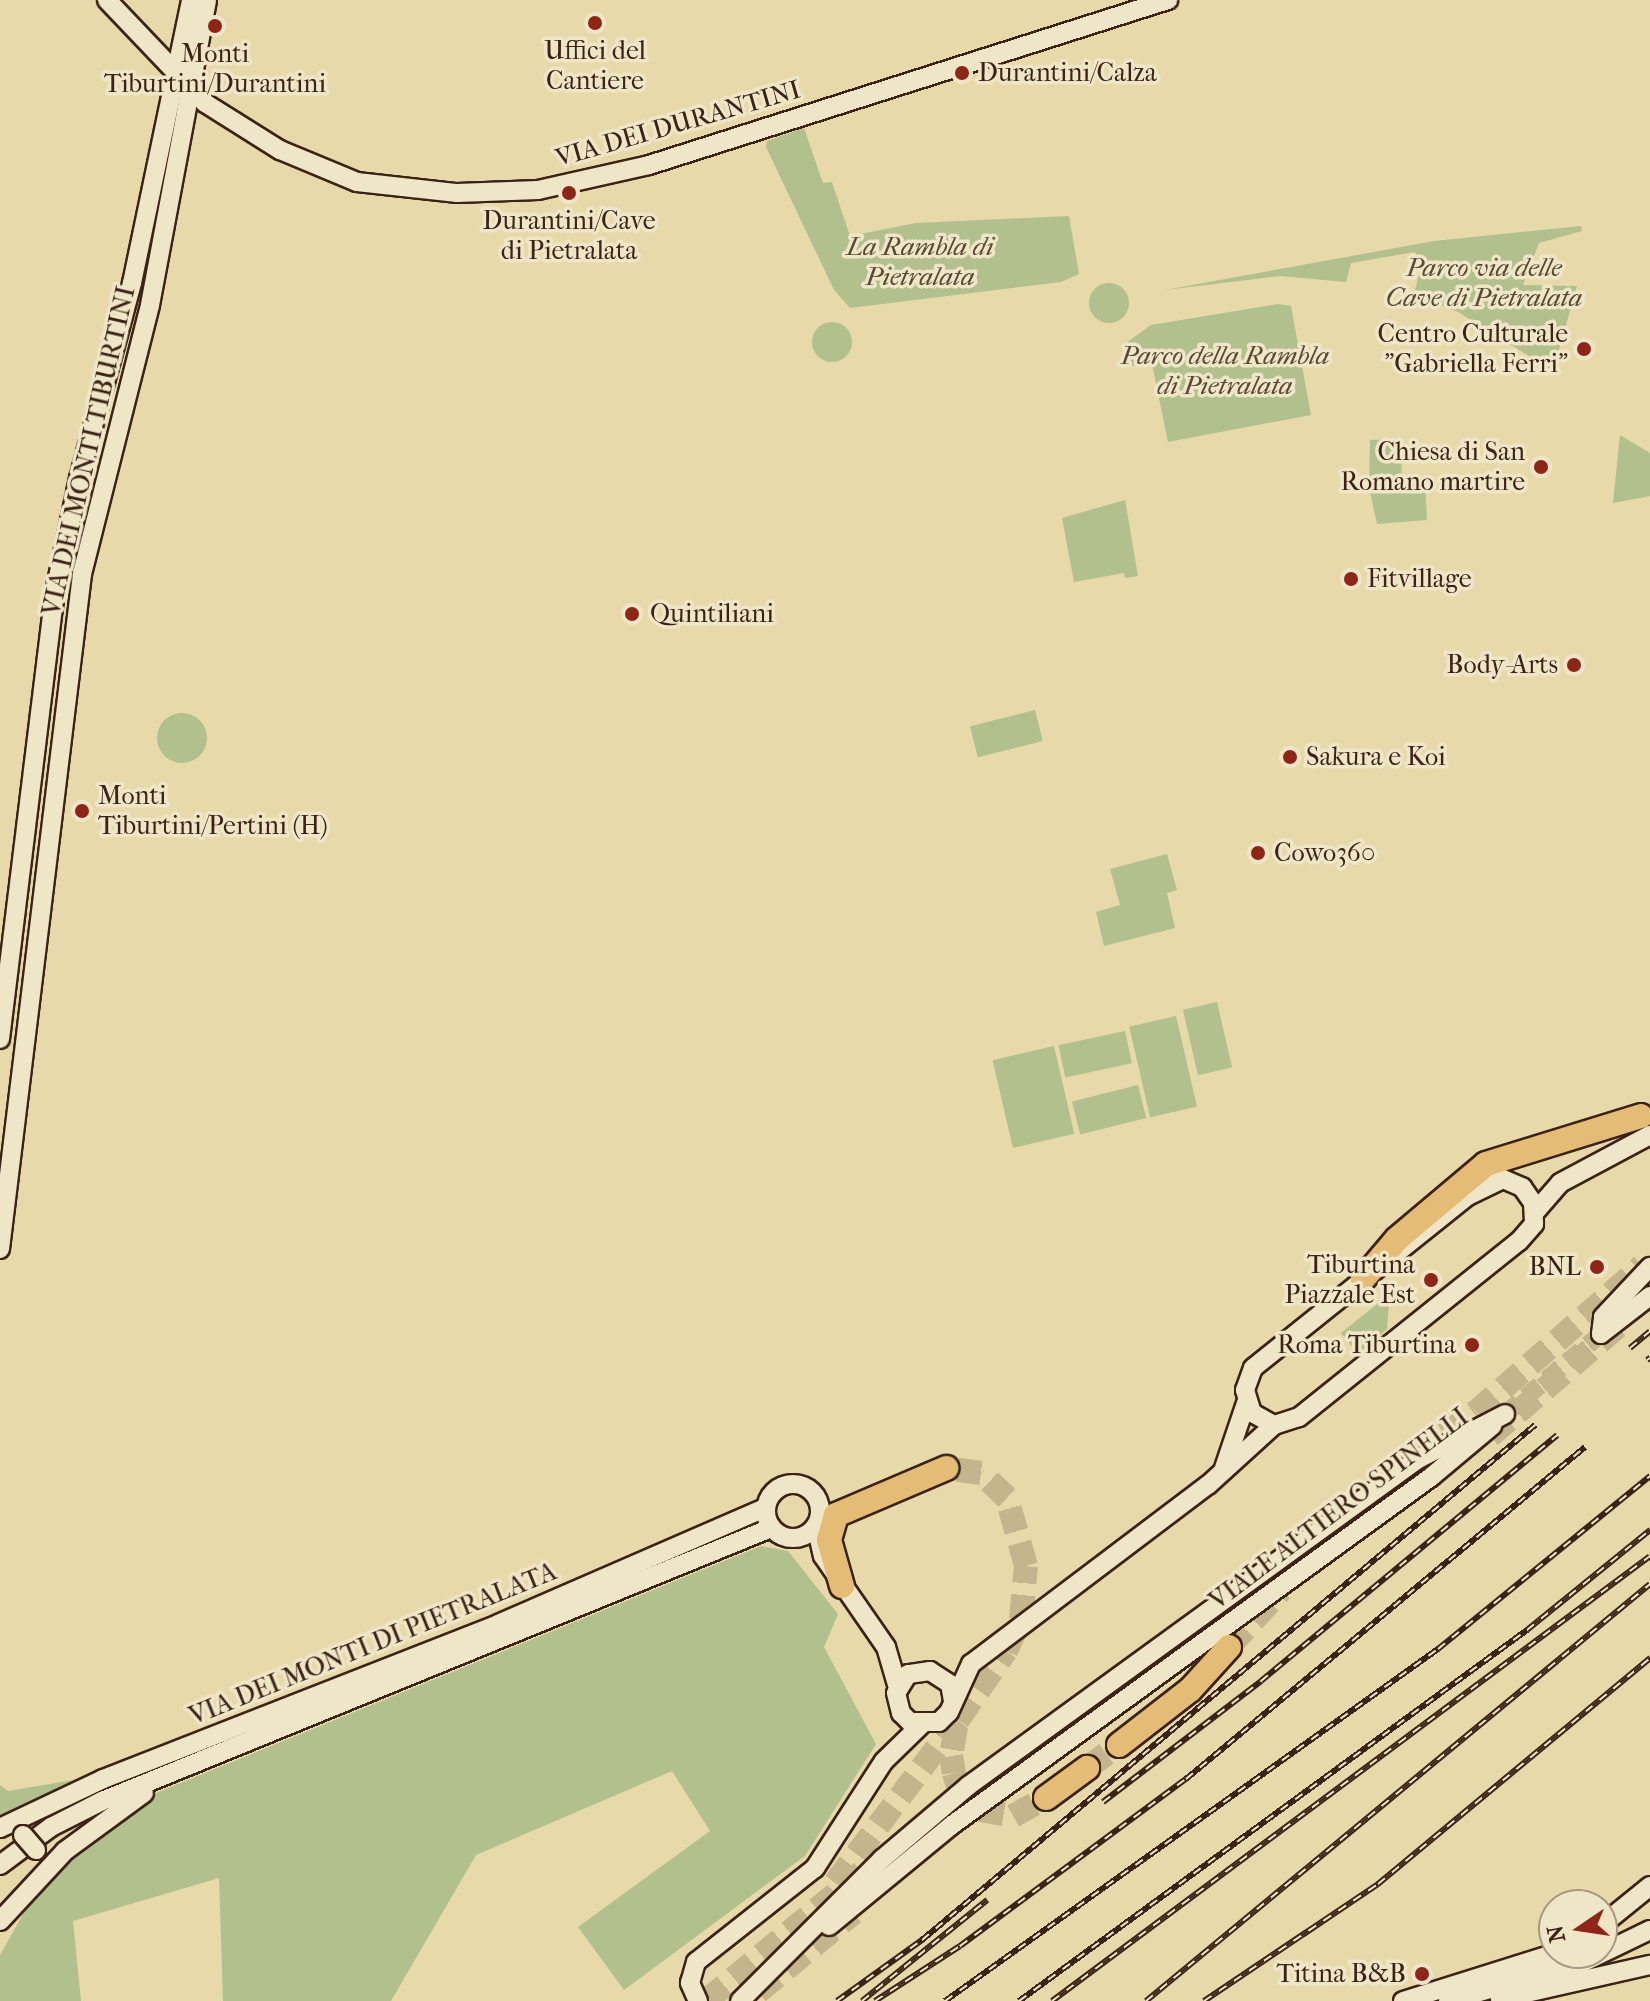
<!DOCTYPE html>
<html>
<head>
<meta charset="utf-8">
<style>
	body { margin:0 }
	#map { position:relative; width:1650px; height:2001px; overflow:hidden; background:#e7d9aa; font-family:"IM FELL French Canon",serif }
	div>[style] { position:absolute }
	.green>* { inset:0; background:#b1c08c; transform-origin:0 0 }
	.round { border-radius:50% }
	.secondary-tunnel>* { height:18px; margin-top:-9px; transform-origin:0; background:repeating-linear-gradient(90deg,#c5b58d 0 18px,transparent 0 27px) }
	.highway-tunnel>* { height:24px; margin-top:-12px; transform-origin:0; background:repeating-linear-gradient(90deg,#c5b58d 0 24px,transparent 0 36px) }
	.roads { filter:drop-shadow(2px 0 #3c2317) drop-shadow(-2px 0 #3c2317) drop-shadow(0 2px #3c2317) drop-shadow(0 -2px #3c2317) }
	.secondary>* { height:18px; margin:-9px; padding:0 9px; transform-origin:9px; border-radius:9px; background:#efe6c8 }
	.secondary>.ring { margin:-9px; padding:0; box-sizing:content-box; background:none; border:18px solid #efe6c8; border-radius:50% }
	.highway>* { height:24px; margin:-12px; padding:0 12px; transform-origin:12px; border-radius:12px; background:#e4bc75 }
	.rail>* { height:6px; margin-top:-3px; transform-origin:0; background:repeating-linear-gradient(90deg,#efe6c8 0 9px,#3c2317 0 18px); box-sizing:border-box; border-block:2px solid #3c2317 }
	.bridges { filter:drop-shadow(2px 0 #3c2317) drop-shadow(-2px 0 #3c2317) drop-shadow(0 2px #3c2317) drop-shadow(0 -2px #3c2317) }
	.secondary-bridge>* { height:18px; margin:-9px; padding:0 9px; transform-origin:9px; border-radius:9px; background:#efe6c8 }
	.dots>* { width:22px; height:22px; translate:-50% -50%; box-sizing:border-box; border:4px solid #efe6c8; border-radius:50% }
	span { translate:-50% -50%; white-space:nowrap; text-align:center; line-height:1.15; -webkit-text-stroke:7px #efe6c8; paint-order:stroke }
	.poi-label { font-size:26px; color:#3c2317 }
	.left { translate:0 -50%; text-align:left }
	.right { translate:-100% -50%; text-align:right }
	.street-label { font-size:26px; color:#3c2317 }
	.park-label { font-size:26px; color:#594a34; font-style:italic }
	.north { position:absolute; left:1538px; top:1889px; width:80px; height:80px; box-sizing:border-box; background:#efe6c8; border:2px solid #a79881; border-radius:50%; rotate:257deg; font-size:22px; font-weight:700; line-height:32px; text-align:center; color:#3c2317 }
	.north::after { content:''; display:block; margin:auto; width:28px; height:36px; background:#8f2418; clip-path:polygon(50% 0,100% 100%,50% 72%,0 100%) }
</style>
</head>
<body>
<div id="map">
	<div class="green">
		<div style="clip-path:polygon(804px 128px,823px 183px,832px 182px,850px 236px,916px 223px,1069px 216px,1079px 274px,1061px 282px,850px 308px,834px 290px,766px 147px,767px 141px)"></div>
		<div style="clip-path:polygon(1581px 226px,1582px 231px,1539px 243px,1523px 285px,1577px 286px,1553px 371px,1458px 312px,1414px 295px,1420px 269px,1415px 252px,1351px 263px,1346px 282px,1280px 276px,1165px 290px,1434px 241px)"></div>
		<div class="round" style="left:1089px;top:283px;width:40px;height:40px"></div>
		<div style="clip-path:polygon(1278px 304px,1291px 306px,1311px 415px,1168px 442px,1152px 364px,1124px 366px,1126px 343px,1151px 325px)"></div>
		<div class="round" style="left:812px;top:322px;width:40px;height:40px"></div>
		<div style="clip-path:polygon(1620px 435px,1650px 453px,1650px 496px,1613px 503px)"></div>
		<div style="clip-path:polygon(1401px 439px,1402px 484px,1425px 482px,1427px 520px,1377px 524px,1369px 487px,1370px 440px)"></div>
		<div style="clip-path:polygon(1125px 500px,1138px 576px,1125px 578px,1124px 573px,1074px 582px,1062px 518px)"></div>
		<div style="left:1035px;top:710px;width:32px;height:67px;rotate:76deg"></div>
		<div class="round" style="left:157px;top:713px;width:50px;height:50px"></div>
		<div style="clip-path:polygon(1167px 854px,1177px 890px,1167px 893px,1175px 928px,1104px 946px,1096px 912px,1120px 905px,1110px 869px)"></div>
		<div style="left:1217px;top:1002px;width:67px;height:35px;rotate:77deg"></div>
		<div style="left:1176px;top:1016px;width:93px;height:48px;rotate:77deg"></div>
		<div style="left:1125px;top:1031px;width:33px;height:68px;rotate:78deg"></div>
		<div style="left:1054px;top:1046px;width:90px;height:63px;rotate:77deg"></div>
		<div style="left:1138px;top:1085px;width:34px;height:68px;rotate:76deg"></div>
		<div style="clip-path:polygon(1381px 1301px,1389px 1303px,1387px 1329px,1358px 1354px,1341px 1333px)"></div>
		<div style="clip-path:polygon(761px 1546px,788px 1551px,838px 1614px,824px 1647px,876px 1744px,805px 1856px,624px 1990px,578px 1927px,710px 1831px,672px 1771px,476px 1855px,391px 2001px,223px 2001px,219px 1878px,73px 1921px,81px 2001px,0 2001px,0 1955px,36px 1891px,87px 1839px,151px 1795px)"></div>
		<div style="clip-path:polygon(79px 1779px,0 1840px,0 1785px,8px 1791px)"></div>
	</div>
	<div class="secondary-tunnel">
		<div style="left:1505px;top:1414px;width:125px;rotate:-39.8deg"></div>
	</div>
	<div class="highway-tunnel">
		<div style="left:1490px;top:1436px;width:175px;rotate:-40.6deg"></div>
		<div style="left:1416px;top:1456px;width:74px;rotate:-36.3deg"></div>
		<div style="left:1476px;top:1412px;width:221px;rotate:-41.3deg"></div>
		<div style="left:1229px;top:1647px;width:77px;rotate:-47.6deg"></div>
		<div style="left:956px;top:1726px;width:30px;rotate:99deg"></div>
		<div style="left:951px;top:1756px;width:17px;rotate:80deg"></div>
		<div style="left:954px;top:1773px;width:15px;rotate:74deg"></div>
		<div style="left:958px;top:1787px;width:32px;rotate:46deg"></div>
		<div style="left:980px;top:1810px;width:34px;rotate:10deg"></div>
		<div style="left:1013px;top:1816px;width:38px;rotate:-29deg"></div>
		<div style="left:1087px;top:1768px;width:39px;rotate:-36deg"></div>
		<div style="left:835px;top:1883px;width:204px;rotate:-53deg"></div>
		<div style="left:958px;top:1720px;width:84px;rotate:-55.2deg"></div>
		<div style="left:1006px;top:1651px;width:35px;rotate:-65deg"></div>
		<div style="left:1021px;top:1619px;width:53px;rotate:-84.6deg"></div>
		<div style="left:1026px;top:1566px;width:71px;rotate:-105.6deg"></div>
		<div style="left:1007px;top:1498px;width:36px;rotate:-136deg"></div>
		<div style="left:981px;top:1473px;width:35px;rotate:-172deg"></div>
		<div style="left:758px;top:1992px;width:124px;rotate:-39.7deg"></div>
		<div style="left:706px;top:2001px;width:202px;rotate:-39.6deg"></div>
	</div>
	<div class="roads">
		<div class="secondary">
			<div style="left:107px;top:0;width:142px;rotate:46.4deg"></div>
			<div style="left:205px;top:103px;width:89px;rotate:32.1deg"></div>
			<div style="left:280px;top:150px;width:83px;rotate:22.6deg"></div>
			<div style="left:357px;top:182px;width:101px;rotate:6.3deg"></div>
			<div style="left:457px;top:193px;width:81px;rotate:-2.1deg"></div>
			<div style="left:538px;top:190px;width:114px;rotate:-12.7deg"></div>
			<div style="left:649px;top:165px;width:545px;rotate:-17.64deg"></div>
			<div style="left:0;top:1039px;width:451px;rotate:-83deg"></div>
			<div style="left:55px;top:591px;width:116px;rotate:-78deg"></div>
			<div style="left:79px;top:478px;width:202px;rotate:-74.8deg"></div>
			<div style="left:132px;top:283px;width:289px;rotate:-78.2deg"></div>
			<div style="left:1503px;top:1179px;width:21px;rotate:23deg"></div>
			<div style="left:1522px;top:1187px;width:19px;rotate:55deg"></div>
			<div style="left:1533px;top:1203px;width:21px;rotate:87deg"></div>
			<div style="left:1534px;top:1224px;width:23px;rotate:131deg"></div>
			<div style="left:1519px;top:1241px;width:282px;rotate:141.3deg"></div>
			<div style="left:1299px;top:1417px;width:26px;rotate:162deg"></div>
			<div style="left:1274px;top:1425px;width:25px;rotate:-151deg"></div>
			<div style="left:1252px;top:1413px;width:24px;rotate:-107deg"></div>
			<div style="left:1245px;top:1390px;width:23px;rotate:-70deg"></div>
			<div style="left:1253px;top:1368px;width:275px;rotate:-38.7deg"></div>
			<div style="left:1468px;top:1196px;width:39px;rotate:-26deg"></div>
			<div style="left:1535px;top:1212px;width:38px;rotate:-49deg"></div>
			<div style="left:1560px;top:1183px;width:102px;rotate:-28.1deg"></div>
			<div style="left:0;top:1249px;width:680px;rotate:-83.07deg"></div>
			<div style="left:82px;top:574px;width:277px;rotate:-75.8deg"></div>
			<div style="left:150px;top:305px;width:310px;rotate:-79.4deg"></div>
			<div style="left:1601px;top:1334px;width:17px;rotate:-83deg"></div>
			<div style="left:1603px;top:1317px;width:69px;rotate:-46.8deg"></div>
			<div style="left:1601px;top:1334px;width:62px;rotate:-37.8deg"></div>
			<div style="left:1224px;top:1468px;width:69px;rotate:-71.3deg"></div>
			<div class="ring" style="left:766px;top:1484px;width:36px;height:36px"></div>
			<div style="left:816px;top:1526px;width:31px;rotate:77deg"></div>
			<div style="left:823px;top:1556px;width:111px;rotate:55.3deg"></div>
			<div style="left:886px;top:1647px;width:43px;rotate:73.7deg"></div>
			<div style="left:953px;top:1701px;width:17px;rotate:-100deg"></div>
			<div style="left:950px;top:1684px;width:24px;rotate:-147deg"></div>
			<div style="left:930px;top:1671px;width:22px;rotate:172deg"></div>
			<div style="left:908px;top:1674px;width:22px;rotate:122deg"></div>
			<div style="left:896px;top:1693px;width:21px;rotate:76deg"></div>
			<div style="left:901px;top:1713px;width:13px;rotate:45deg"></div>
			<div style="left:910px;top:1722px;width:29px"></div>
			<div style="left:939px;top:1722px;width:14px;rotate:-45deg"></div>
			<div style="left:949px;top:1712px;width:53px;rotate:-65.4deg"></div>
			<div style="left:971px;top:1664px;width:297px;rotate:-37.1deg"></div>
			<div style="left:1208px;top:1485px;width:89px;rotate:-42.3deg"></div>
			<div style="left:0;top:1828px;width:114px;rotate:-25.4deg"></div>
			<div style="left:103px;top:1779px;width:424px;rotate:-21.4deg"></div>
			<div style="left:498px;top:1624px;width:291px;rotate:-23.5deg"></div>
			<div style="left:0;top:1865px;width:64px;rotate:-36.7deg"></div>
			<div style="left:51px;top:1827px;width:57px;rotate:-27deg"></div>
			<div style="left:102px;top:1801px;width:723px;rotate:-22.2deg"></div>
			<div style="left:0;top:1921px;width:96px;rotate:-47.1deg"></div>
			<div style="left:65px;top:1851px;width:98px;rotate:-36.3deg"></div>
			<div style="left:1602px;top:1925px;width:62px;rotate:-39.1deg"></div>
			<div style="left:829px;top:1926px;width:159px;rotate:-39.4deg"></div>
			<div style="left:952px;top:1825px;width:592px;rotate:-36deg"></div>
			<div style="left:1431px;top:1477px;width:80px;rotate:-39.9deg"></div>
			<div style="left:1500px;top:1999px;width:154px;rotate:-12.8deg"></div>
			<div style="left:698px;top:2001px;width:20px;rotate:-114deg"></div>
			<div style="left:690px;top:1983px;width:22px;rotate:-74deg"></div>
			<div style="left:696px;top:1962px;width:152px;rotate:-38.3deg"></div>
			<div style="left:815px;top:1868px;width:127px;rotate:-57.2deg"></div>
			<div style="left:884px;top:1761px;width:52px;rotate:-44.2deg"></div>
			<div style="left:740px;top:2001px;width:201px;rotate:-45deg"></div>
			<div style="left:882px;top:1859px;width:113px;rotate:-40.3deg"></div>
			<div style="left:968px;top:1786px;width:556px;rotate:-36deg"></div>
			<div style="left:1418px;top:1459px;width:98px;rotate:-27.3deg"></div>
			<div style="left:1403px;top:2001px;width:160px;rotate:-17.4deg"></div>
			<div style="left:1448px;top:2001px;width:141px;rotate:-16deg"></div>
			<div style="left:1584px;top:1962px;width:73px;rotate:-25.9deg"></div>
		</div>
		<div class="highway">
			<div style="left:1363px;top:1279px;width:52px;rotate:-49.6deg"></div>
			<div style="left:1397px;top:1239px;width:116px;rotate:-40.1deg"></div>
			<div style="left:1486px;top:1164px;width:162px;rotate:-17.2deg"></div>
			<div style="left:842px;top:1586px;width:48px;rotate:-105.8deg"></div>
			<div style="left:829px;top:1540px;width:26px;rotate:-74deg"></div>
			<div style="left:836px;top:1515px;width:120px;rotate:-23.1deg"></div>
			<div style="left:1119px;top:1745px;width:90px;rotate:-37.8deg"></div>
			<div style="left:1190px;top:1690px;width:58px;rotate:-47.8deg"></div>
			<div style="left:1046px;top:1798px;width:51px;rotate:-36.2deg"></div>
		</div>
	</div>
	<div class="rail">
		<div style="left:1630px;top:1348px;width:26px;rotate:-40deg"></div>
		<div style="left:1647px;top:1360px;width:4px;rotate:-34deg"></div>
		<div style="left:1103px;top:1802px;width:199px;rotate:-37.4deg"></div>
		<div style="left:1261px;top:1681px;width:385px;rotate:-39.7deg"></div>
		<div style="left:837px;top:2001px;width:105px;rotate:-35.7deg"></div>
		<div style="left:922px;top:1940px;width:801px;rotate:-40.03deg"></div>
		<div style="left:862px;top:2001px;width:161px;rotate:-38.9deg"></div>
		<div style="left:875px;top:2001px;width:101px;rotate:-32.9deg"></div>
		<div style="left:960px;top:1946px;width:281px;rotate:-36.5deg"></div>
		<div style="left:1186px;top:1779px;width:519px;rotate:-39.76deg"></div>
		<div style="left:945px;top:2001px;width:606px;rotate:-35.53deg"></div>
		<div style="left:1438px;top:1649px;width:274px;rotate:-39.2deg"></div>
		<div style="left:1019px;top:2001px;width:629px;rotate:-36.14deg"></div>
		<div style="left:1527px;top:1630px;width:159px;rotate:-39.1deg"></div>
		<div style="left:1052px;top:2001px;width:745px;rotate:-36.65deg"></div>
		<div style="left:1146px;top:2001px;width:654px;rotate:-39.6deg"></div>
		<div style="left:1204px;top:2001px;width:210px;rotate:-33.9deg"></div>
		<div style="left:1378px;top:1884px;width:354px;rotate:-39.7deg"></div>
	</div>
	<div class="bridges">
		<div class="secondary-bridge">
			<div style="left:23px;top:1835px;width:20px;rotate:49deg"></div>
		</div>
	</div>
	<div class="dots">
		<div style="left:595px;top:23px;background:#8f2418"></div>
		<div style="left:215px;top:26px;background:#8f2418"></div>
		<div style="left:962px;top:73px;background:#8f2418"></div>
		<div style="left:569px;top:193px;background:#8f2418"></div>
		<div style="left:1584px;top:349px;background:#8f2418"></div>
		<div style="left:1541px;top:467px;background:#8f2418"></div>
		<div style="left:1351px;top:579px;background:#8f2418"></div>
		<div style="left:632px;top:614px;background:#8f2418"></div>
		<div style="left:1574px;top:665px;background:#8f2418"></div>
		<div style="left:1290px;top:757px;background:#8f2418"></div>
		<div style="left:82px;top:811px;background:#8f2418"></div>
		<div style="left:1258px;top:853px;background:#8f2418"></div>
		<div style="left:1597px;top:1267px;background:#8f2418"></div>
		<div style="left:1431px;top:1280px;background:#8f2418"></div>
		<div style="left:1472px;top:1345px;background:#8f2418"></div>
		<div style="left:1422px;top:1974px;background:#8f2418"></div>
	</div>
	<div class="poi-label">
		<span style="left:595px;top:66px">Uffici del<br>Cantiere</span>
		<span style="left:215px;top:69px">Monti<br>Tiburtini/Durantini</span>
		<span class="left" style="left:978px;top:73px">Durantini/Calza</span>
		<span style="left:569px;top:236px">Durantini/Cave<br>di Pietralata</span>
		<span class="right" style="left:1568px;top:349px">Centro Culturale<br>"Gabriella Ferri"</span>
		<span class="right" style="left:1525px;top:467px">Chiesa di San<br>Romano martire</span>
		<span class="left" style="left:1367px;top:579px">Fitvillage</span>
		<span class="left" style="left:650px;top:614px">Quintiliani</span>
		<span class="right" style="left:1558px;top:665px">Body-Arts</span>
		<span class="left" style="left:1306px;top:757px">Sakura e Koi</span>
		<span class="left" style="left:98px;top:811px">Monti<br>Tiburtini/Pertini (H)</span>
		<span class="left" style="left:1274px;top:853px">Cowo360</span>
		<span class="right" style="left:1415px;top:1280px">Tiburtina<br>Piazzale Est</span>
		<span class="right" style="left:1581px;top:1267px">BNL</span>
		<span class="right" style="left:1456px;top:1345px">Roma Tiburtina</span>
		<span class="right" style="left:1406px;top:1974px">Titina B&amp;B</span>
	</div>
	<div class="street-label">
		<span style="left:678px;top:124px;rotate:-16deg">VIA DEI DURANTINI</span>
		<span style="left:89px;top:451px;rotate:-77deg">VIA DEI MONTI TIBURTINI</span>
		<span style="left:1339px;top:1509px;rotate:-37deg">VIALE ALTIERO SPINELLI</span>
		<span style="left:373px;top:1644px;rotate:-22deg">VIA DEI MONTI DI PIETRALATA</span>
	</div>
	<div class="park-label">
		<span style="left:920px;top:262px">La Rambla di<br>Pietralata</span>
		<span style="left:1484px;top:283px">Parco via delle<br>Cave di Pietralata</span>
		<span style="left:1225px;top:371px">Parco della Rambla<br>di Pietralata</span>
	</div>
	<div class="north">N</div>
</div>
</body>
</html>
